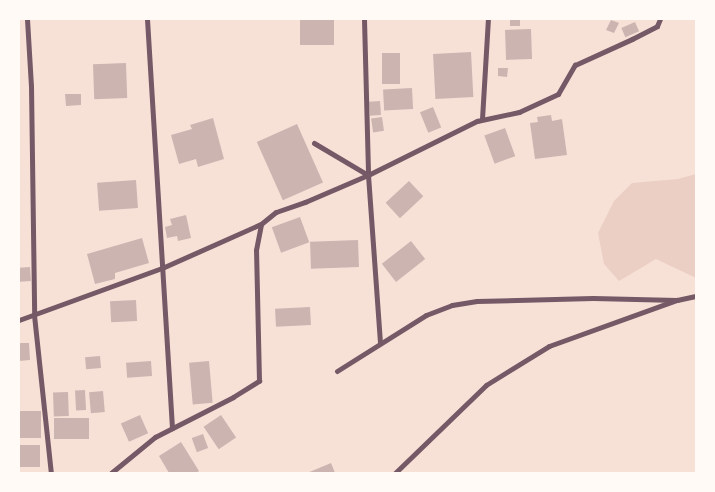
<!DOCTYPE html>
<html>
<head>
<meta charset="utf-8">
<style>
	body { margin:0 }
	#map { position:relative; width:715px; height:492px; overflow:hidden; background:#f7e1d7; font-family:"Titillium Web",sans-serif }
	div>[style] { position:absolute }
	.green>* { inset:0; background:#ebcfc5 }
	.building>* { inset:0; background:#ccb4b1; transform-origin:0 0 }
	.minor>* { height:5px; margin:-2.5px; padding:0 2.5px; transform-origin:2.5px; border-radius:2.5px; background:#755966 }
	span { translate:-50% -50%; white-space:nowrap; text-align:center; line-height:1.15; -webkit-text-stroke:4px #fffaf5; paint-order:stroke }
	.frame { position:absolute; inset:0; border:20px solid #fffaf5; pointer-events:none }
</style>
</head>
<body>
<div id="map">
	<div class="green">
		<div style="clip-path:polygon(696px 174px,696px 278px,656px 259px,619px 281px,604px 264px,598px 233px,614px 201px,632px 183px,678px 179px)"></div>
	</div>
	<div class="building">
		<div style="left:300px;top:19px;width:34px;height:26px"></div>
		<div style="left:510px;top:19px;width:10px;height:7px"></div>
		<div style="clip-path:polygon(611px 20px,619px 23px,614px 33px,606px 30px)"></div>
		<div style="left:635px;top:22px;width:10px;height:15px;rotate:66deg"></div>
		<div style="left:531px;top:29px;width:30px;height:26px;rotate:88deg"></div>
		<div style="left:471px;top:52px;width:45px;height:38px;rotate:87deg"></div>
		<div style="left:382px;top:53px;width:18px;height:31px"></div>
		<div style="left:126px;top:63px;width:35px;height:33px;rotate:88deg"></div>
		<div style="clip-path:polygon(498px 68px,508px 68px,507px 77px,498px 76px)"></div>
		<div style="left:412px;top:88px;width:21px;height:29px;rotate:87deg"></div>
		<div style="clip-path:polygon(65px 94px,81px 94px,81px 105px,66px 106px)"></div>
		<div style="left:380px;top:101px;width:14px;height:11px;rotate:86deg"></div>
		<div style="left:433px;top:107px;width:22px;height:14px;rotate:68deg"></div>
		<div style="clip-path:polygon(551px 115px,552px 121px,562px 119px,567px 155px,535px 159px,530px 123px,538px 122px,537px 117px)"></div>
		<div style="left:382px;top:117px;width:14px;height:11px;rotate:82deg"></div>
		<div style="clip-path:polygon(213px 118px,224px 159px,198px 167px,196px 159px,179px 164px,171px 135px,192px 129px,190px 125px)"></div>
		<div style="left:297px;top:124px;width:64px;height:44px;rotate:66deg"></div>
		<div style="left:505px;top:128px;width:30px;height:22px;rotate:70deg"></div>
		<div style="left:136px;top:180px;width:28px;height:39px;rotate:86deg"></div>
		<div style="left:409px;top:181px;width:21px;height:32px;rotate:47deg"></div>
		<div style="clip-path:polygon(186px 215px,191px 238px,178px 241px,177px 236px,167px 238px,165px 227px,172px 225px,170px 219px)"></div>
		<div style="left:300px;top:217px;width:27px;height:30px;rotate:70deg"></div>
		<div style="clip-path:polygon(142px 238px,149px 263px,115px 273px,115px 279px,95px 284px,87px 254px)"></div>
		<div style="left:358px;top:240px;width:27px;height:48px;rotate:88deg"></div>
		<div style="left:411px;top:241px;width:23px;height:37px;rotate:52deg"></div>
		<div style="left:30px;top:267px;width:14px;height:11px;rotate:86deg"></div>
		<div style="left:136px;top:300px;width:21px;height:26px;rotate:87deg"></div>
		<div style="left:310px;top:307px;width:18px;height:35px;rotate:87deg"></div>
		<div style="clip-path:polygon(19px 343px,29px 343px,30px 360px,19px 361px)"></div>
		<div style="left:100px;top:356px;width:12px;height:15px;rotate:85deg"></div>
		<div style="left:151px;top:361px;width:15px;height:25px;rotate:86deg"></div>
		<div style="left:209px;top:361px;width:42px;height:20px;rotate:85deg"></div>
		<div style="left:85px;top:390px;width:20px;height:10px;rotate:87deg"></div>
		<div style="left:103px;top:391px;width:21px;height:14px;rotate:85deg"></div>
		<div style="left:68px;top:392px;width:24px;height:15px;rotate:88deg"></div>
		<div style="left:19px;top:411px;width:22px;height:27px"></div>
		<div style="left:140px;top:415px;width:20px;height:21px;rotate:66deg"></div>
		<div style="left:221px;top:415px;width:27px;height:21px;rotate:56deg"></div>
		<div style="left:54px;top:418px;width:35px;height:21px"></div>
		<div style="left:203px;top:434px;width:15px;height:12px;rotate:70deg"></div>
		<div style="clip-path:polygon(181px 442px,199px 471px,196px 473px,169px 473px,159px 456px)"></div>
		<div style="left:19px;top:445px;width:21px;height:22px"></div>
		<div style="clip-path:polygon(331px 463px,335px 473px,307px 473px)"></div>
	</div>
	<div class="minor">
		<div style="left:27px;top:19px;width:67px;rotate:86.6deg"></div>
		<div style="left:31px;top:86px;width:229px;rotate:89.2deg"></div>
		<div style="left:34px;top:315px;width:159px;rotate:83.9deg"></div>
		<div style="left:147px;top:19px;width:410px;rotate:86.5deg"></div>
		<div style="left:364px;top:19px;width:156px;rotate:88.5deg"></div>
		<div style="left:368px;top:175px;width:168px;rotate:85.9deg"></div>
		<div style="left:482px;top:119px;width:100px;rotate:-86.6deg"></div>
		<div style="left:314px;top:143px;width:63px;rotate:30.7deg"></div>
		<div style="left:19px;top:320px;width:152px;rotate:-20deg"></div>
		<div style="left:162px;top:268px;width:108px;rotate:-24deg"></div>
		<div style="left:337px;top:371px;width:105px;rotate:-32.2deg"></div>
		<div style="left:426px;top:315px;width:28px;rotate:-21deg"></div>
		<div style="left:452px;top:305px;width:25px;rotate:-9deg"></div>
		<div style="left:477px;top:301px;width:116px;rotate:-1.5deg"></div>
		<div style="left:593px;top:298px;width:84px;rotate:1.4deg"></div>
		<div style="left:111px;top:473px;width:57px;rotate:-39.3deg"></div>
		<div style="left:155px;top:437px;width:88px;rotate:-27.1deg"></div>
		<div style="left:233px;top:397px;width:31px;rotate:-32deg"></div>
		<div style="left:259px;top:381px;width:131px;rotate:-91.3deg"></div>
		<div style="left:256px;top:250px;width:26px;rotate:-79deg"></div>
		<div style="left:261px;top:224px;width:19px;rotate:-39deg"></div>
		<div style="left:276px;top:212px;width:31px;rotate:-19deg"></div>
		<div style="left:305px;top:202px;width:69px;rotate:-23.2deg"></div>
		<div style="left:368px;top:175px;width:122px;rotate:-26.4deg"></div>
		<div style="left:477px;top:121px;width:43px;rotate:-12.1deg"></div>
		<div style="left:519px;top:112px;width:43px;rotate:-24.8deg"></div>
		<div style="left:558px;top:94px;width:34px;rotate:-60deg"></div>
		<div style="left:575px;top:65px;width:63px;rotate:-24.5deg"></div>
		<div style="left:632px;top:39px;width:28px;rotate:-27deg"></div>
		<div style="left:657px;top:26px;width:8px;rotate:-67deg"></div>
		<div style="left:395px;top:473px;width:127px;rotate:-44deg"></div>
		<div style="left:486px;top:385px;width:74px;rotate:-31.8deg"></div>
		<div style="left:549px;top:346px;width:136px;rotate:-19.8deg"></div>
		<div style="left:677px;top:300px;width:19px;rotate:-12deg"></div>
	</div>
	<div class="frame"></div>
</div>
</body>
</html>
